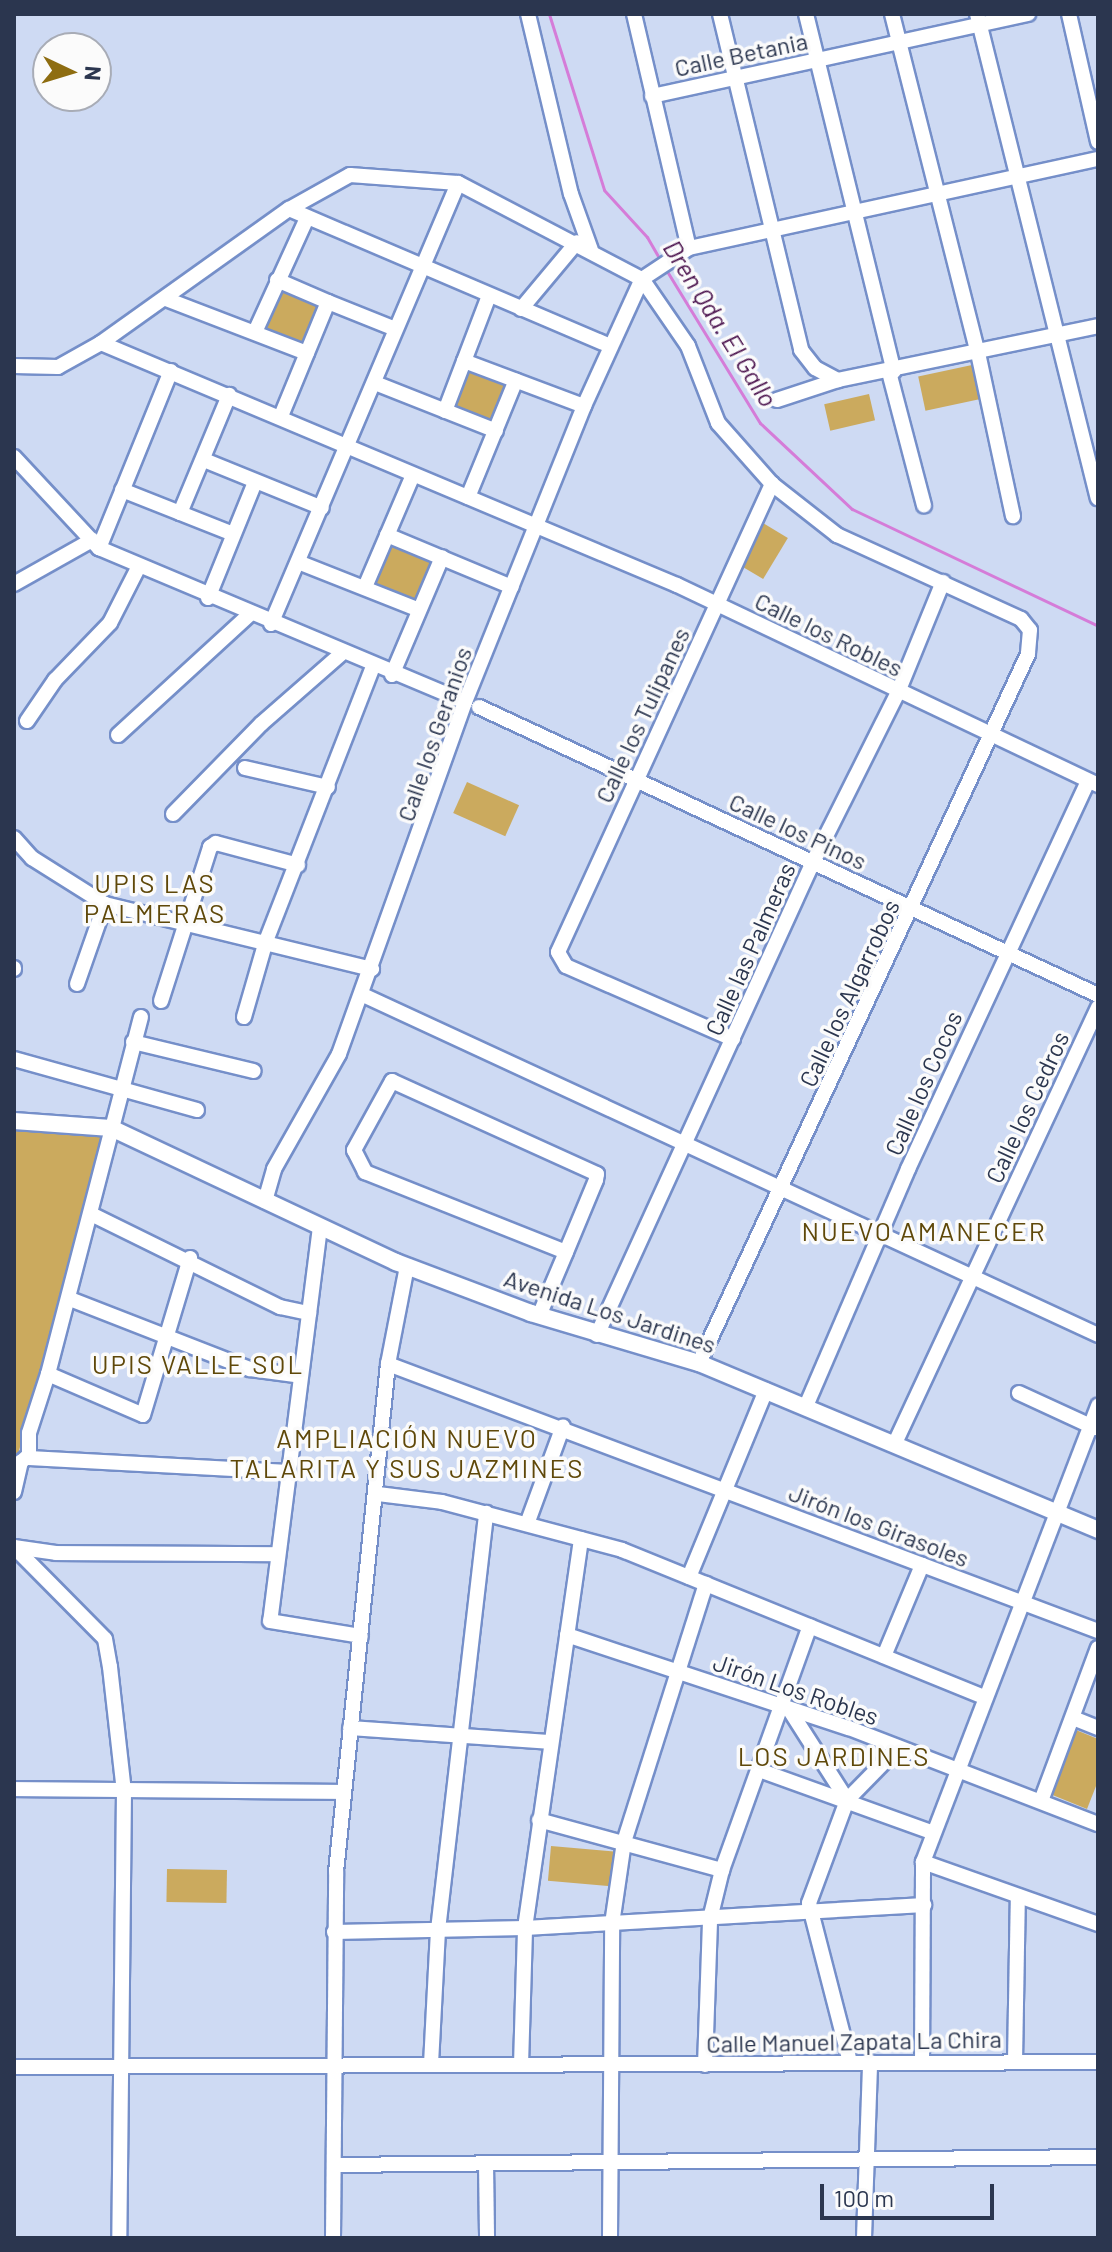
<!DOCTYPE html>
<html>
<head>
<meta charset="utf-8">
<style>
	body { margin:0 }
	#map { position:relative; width:1112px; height:2252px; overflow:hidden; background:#cedaf3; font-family:Barlow,sans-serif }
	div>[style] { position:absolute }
	.green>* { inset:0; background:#cbaa5e; transform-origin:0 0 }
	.stream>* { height:3px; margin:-1.5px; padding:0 1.5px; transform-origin:1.5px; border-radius:1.5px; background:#d57cd8 }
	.roads { filter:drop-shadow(2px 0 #758fc9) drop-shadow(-2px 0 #758fc9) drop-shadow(0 2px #758fc9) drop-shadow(0 -2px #758fc9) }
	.minor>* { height:14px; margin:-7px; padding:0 7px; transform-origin:7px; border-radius:7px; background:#fff }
	.tertiary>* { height:16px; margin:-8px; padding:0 8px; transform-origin:8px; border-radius:8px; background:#fff }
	span { translate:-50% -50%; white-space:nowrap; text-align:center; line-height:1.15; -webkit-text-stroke:7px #fbfbfb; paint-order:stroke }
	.street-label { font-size:24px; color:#2b364f }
	.water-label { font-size:26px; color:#4b134e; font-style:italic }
	.neighbourhood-label { font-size:26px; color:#5f4809; letter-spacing:2px }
	.frame { position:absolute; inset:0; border:16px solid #2b364f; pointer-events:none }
	.north { position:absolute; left:32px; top:32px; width:80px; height:80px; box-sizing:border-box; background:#fbfbfb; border:2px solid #a8acb6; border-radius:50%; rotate:94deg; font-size:22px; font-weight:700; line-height:32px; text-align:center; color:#2b364f }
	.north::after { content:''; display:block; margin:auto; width:28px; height:36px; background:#8e6d11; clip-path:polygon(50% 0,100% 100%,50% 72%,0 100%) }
	.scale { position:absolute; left:820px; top:2184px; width:174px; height:36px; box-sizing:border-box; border:4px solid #2b364f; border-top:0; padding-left:10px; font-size:24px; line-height:28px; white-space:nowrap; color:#2b364f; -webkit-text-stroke:6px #fbfbfb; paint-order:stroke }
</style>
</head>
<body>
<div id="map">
	<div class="green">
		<div style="left:277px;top:288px;width:47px;height:45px;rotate:21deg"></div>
		<div style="left:972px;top:365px;width:35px;height:55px;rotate:78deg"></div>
		<div style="left:469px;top:367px;width:46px;height:46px;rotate:20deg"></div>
		<div style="left:869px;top:394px;width:27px;height:46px;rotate:77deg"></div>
		<div style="left:763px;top:523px;width:29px;height:48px;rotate:31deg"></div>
		<div style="left:392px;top:541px;width:47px;height:47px;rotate:23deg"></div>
		<div style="left:467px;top:782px;width:57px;height:34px;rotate:24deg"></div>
		<div style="clip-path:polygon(14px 1128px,105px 1135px,14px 1469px)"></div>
		<div style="clip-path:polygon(1076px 1730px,1098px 1739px,1098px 1781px,1087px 1809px,1050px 1794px)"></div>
		<div style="left:551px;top:1846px;width:66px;height:35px;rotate:5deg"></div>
		<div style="left:167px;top:1869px;width:60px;height:33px;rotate:1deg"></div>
	</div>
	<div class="stream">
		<div style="left:549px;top:14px;width:184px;rotate:72.6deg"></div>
		<div style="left:604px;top:190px;width:64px;rotate:47.5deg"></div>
		<div style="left:647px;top:237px;width:28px;rotate:60deg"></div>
		<div style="left:665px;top:268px;width:182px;rotate:58.5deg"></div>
		<div style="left:760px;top:423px;width:126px;rotate:43.1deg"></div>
		<div style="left:852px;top:509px;width:272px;rotate:25.4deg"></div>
	</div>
	<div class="roads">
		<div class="minor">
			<div style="left:528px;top:14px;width:185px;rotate:76.6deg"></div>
			<div style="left:571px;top:194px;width:59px;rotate:70.3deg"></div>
			<div style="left:634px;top:14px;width:240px;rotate:76.8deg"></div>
			<div style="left:720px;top:14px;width:346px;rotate:76.4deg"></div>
			<div style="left:801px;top:350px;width:23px;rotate:52deg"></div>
			<div style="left:815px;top:368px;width:26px;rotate:28deg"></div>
			<div style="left:806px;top:14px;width:368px;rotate:76.2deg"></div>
			<div style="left:892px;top:14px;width:350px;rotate:75.8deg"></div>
			<div style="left:978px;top:353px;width:167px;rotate:77.9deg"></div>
			<div style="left:977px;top:14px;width:499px;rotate:76deg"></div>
			<div style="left:1069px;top:14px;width:131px;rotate:77.2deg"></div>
			<div style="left:652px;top:96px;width:385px;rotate:-12.3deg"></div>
			<div style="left:289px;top:209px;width:349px;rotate:23.1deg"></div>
			<div style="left:642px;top:279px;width:56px;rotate:-33.4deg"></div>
			<div style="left:689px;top:248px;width:419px;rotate:-12.3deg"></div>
			<div style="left:277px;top:280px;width:56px;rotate:23.3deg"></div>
			<div style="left:166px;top:299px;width:151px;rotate:21deg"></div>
			<div style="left:521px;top:309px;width:87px;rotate:-50.1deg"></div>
			<div style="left:255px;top:332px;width:123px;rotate:-65.5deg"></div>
			<div style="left:101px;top:343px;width:625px;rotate:22.79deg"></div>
			<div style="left:677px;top:585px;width:466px;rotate:25.4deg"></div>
			<div style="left:464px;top:361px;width:128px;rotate:20.6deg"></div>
			<div style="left:14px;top:366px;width:44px;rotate:1.3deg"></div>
			<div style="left:58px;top:367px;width:49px;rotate:-29.2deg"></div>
			<div style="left:101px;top:343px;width:231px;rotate:-35.5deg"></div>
			<div style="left:289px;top:209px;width:70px;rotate:-29.1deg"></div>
			<div style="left:350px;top:175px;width:108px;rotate:4.2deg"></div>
			<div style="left:889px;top:372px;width:138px;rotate:75.3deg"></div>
			<div style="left:375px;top:383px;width:130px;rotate:21.6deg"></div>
			<div style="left:777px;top:400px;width:64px;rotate:-18.2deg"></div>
			<div style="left:838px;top:380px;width:266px;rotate:-11.7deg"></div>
			<div style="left:445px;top:411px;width:123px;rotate:-69.1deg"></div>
			<div style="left:281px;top:416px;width:123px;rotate:-67.6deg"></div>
			<div style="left:328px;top:302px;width:72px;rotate:21.9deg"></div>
			<div style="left:14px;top:457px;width:125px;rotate:47deg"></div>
			<div style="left:99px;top:548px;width:397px;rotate:22.8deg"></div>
			<div style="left:204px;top:460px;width:127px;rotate:22.1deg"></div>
			<div style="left:122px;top:490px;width:119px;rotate:21.6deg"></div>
			<div style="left:468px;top:497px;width:126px;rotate:-67.7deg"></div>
			<div style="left:180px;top:513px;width:128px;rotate:-67.4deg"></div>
			<div style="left:387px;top:535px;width:135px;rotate:22.6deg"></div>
			<div style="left:99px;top:548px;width:191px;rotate:-67.9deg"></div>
			<div style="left:298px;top:562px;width:130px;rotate:21.6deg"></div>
			<div style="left:14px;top:584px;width:90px;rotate:-29.4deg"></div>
			<div style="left:365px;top:587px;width:122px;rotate:-66.8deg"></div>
			<div style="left:208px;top:598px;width:125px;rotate:-67.9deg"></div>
			<div style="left:271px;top:624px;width:479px;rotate:-67deg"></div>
			<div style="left:458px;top:183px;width:208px;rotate:27.6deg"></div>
			<div style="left:642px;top:279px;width:81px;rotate:55.5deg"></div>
			<div style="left:688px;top:346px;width:83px;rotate:68.7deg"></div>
			<div style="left:718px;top:423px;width:81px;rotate:48.5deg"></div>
			<div style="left:772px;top:484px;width:83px;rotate:38.1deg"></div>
			<div style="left:837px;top:535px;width:202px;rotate:24.5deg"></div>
			<div style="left:1021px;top:619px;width:14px;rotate:51deg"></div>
			<div style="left:1030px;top:630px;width:24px;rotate:95deg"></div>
			<div style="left:1028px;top:654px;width:782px;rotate:114.89deg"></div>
			<div style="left:392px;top:675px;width:128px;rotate:-67deg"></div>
			<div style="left:479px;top:707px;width:683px;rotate:24.95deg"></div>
			<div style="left:27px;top:721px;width:50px;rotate:-55.7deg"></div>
			<div style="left:55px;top:680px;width:79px;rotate:-46deg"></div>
			<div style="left:110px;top:623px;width:62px;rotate:-63deg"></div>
			<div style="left:118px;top:735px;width:178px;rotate:-42.5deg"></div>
			<div style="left:245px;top:768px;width:85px;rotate:12.9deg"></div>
			<div style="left:173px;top:814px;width:126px;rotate:-45.6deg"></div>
			<div style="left:261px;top:724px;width:106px;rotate:-41.2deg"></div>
			<div style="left:14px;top:838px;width:27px;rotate:48deg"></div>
			<div style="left:32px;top:858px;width:86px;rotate:32.2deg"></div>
			<div style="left:105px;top:904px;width:275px;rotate:13.7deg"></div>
			<div style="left:14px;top:969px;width:1px;rotate:-90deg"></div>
			<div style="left:77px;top:984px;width:85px;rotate:-70.7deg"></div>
			<div style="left:363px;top:995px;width:810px;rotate:24.82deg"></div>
			<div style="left:161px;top:1001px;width:162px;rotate:-72.3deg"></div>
			<div style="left:210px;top:847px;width:7px;rotate:-34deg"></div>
			<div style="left:216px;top:843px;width:85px;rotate:15deg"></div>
			<div style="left:141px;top:1017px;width:369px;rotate:104.6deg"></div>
			<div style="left:48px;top:1374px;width:103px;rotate:23.3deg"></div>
			<div style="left:143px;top:1415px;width:164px;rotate:-73.3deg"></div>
			<div style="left:244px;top:1017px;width:79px;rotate:-73.9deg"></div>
			<div style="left:266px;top:941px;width:294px;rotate:-68.7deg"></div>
			<div style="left:733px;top:1039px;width:182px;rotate:-156.4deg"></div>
			<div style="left:566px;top:966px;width:16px;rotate:-120deg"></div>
			<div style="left:558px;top:952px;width:515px;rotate:-65.43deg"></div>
			<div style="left:133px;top:1042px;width:124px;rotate:13.5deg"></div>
			<div style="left:14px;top:1059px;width:190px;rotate:15.6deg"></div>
			<div style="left:265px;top:1201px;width:33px;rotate:-74deg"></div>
			<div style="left:274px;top:1169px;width:132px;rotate:-60.5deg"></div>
			<div style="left:339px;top:1054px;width:374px;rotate:-70.3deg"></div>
			<div style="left:465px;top:702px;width:319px;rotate:-68.1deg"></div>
			<div style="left:584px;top:406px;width:140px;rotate:-65.5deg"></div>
			<div style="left:91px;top:1214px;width:211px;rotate:26.2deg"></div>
			<div style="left:280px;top:1307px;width:30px;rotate:12deg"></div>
			<div style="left:320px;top:1227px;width:397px;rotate:97.2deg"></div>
			<div style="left:270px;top:1621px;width:92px;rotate:9.4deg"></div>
			<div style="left:70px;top:1299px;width:193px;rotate:21.3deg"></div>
			<div style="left:250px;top:1369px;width:51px;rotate:7.8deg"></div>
			<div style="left:539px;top:1316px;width:69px;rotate:-67.1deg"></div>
			<div style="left:566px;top:1252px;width:78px;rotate:-67.4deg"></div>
			<div style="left:596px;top:1180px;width:6px;rotate:-81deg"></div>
			<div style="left:597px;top:1174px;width:225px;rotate:-155.6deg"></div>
			<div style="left:392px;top:1081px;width:79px;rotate:118.8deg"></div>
			<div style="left:354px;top:1150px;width:25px;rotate:63deg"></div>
			<div style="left:365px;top:1172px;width:216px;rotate:21.7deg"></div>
			<div style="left:597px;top:1335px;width:520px;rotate:-65.46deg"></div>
			<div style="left:813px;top:862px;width:190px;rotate:-63.4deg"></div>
			<div style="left:898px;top:692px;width:119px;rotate:-67.8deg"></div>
			<div style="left:388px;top:1364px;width:759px;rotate:20.61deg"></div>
			<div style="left:48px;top:1374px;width:62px;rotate:107.9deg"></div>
			<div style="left:29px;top:1433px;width:25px;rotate:90deg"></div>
			<div style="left:29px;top:1458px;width:260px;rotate:3.1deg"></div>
			<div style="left:1019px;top:1393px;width:84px;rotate:24.7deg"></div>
			<div style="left:806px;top:1406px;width:258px;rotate:-66.7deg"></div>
			<div style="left:908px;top:1169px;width:428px;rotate:-65.1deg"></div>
			<div style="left:895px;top:1443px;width:481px;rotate:-65deg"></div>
			<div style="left:14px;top:1492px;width:31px;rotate:-77deg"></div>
			<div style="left:21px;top:1462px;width:11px;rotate:-41deg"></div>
			<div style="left:378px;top:1494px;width:64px;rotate:7.1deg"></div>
			<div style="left:442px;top:1502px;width:186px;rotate:14.9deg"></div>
			<div style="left:622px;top:1550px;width:388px;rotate:22.1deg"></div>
			<div style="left:527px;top:1524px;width:104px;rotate:-69.8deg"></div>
			<div style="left:14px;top:1547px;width:129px;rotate:45.3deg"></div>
			<div style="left:105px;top:1639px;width:28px;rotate:80deg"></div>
			<div style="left:110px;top:1667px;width:125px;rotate:83.6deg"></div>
			<div style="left:124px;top:1791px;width:447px;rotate:90.6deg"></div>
			<div style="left:14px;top:1547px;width:42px;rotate:8.1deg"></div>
			<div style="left:56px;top:1553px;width:221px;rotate:0.3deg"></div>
			<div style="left:689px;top:1577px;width:202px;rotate:-67.6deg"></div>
			<div style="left:567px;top:1635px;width:297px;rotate:18.3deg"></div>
			<div style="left:849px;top:1728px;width:267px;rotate:21.1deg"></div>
			<div style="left:884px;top:1656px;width:99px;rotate:-67.3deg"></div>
			<div style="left:789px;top:1709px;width:108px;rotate:57.5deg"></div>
			<div style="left:1073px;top:1718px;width:27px;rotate:22deg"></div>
			<div style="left:350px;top:1728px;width:199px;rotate:4deg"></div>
			<div style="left:759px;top:1770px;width:183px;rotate:19.8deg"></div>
			<div style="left:14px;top:1789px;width:329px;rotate:0.5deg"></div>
			<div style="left:1041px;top:1801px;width:163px;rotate:-69.6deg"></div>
			<div style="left:539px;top:1820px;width:190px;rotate:15.3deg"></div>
			<div style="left:923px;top:1862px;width:186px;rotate:19.5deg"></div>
			<div style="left:334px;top:1932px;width:191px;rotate:-1.2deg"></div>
			<div style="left:525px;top:1928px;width:400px;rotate:-3.3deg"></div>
			<div style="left:1015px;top:2061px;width:165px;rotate:-89deg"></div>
			<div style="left:850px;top:2062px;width:164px;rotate:-104.5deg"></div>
			<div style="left:809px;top:1903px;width:110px;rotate:-69.7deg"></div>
			<div style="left:847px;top:1800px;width:73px;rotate:-45.6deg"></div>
			<div style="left:922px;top:2062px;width:200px;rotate:-89.7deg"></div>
			<div style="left:923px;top:1862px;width:489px;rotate:-69deg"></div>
			<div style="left:431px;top:2064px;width:134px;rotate:-87deg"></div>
			<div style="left:438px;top:1930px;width:420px;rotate:-83.4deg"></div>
			<div style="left:521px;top:2065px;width:137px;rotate:-88.3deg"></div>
			<div style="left:525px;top:1928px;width:393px;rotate:-81.8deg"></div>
			<div style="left:705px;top:2065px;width:146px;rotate:-88deg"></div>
			<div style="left:710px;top:1919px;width:50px;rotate:-76.2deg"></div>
			<div style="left:722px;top:1870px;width:259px;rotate:-70.2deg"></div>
			<div style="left:14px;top:2067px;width:1084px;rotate:-0.26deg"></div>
			<div style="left:486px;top:2163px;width:75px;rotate:89.2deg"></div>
			<div style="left:334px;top:2165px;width:764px;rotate:-0.6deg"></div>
			<div style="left:333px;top:2238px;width:366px;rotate:-89.5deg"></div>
			<div style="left:336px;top:1872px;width:511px;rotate:-84.16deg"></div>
			<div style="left:388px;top:1364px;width:100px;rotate:-79deg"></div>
			<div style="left:610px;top:2238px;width:314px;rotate:-89.6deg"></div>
			<div style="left:612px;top:1924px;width:83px;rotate:-81.7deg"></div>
			<div style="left:624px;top:1842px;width:271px;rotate:-72.4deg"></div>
			<div style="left:864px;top:2238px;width:176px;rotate:-88deg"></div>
		</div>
		<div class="tertiary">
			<div style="left:14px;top:1121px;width:97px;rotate:4.1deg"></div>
			<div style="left:111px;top:1128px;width:315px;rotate:25.2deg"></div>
			<div style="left:396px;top:1262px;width:144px;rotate:20.7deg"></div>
			<div style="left:531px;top:1313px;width:175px;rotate:16.6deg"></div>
			<div style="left:699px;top:1363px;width:433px;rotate:22.7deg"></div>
		</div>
	</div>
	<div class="street-label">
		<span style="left:741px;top:54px;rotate:-12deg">Calle Betania</span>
		<span style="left:829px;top:634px;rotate:26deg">Calle los Robles</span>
		<span style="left:642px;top:715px;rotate:-65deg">Calle los Tulipanes</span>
		<span style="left:434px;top:734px;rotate:-71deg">Calle los Geranios</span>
		<span style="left:798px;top:831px;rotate:25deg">Calle los Pinos</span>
		<span style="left:750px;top:949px;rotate:-66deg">Calle las Palmeras</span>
		<span style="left:849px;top:993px;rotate:-65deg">Calle los Algarrobos</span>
		<span style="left:923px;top:1083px;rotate:-66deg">Calle los Cocos</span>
		<span style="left:1027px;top:1107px;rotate:-65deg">Calle los Cedros</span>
		<span style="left:610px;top:1311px;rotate:18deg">Avenida Los Jardines</span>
		<span style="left:879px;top:1525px;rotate:21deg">Jirón los Girasoles</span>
		<span style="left:796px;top:1689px;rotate:19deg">Jirón Los Robles</span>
		<span style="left:854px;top:2041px;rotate:-1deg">Calle Manuel Zapata La Chira</span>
	</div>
	<div class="water-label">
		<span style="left:721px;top:323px;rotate:58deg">Dren Qda. El Gallo</span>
	</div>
	<div class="neighbourhood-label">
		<span style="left:155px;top:898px">UPIS LAS<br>PALMERAS</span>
		<span style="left:924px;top:1231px">NUEVO AMANECER</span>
		<span style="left:198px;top:1364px">UPIS VALLE SOL</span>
		<span style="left:407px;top:1453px">AMPLIACIÓN NUEVO<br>TALARITA Y SUS JAZMINES</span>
		<span style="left:834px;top:1756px">LOS JARDINES</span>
	</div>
	<div class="frame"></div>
	<div class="north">N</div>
	<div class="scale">100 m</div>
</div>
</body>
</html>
